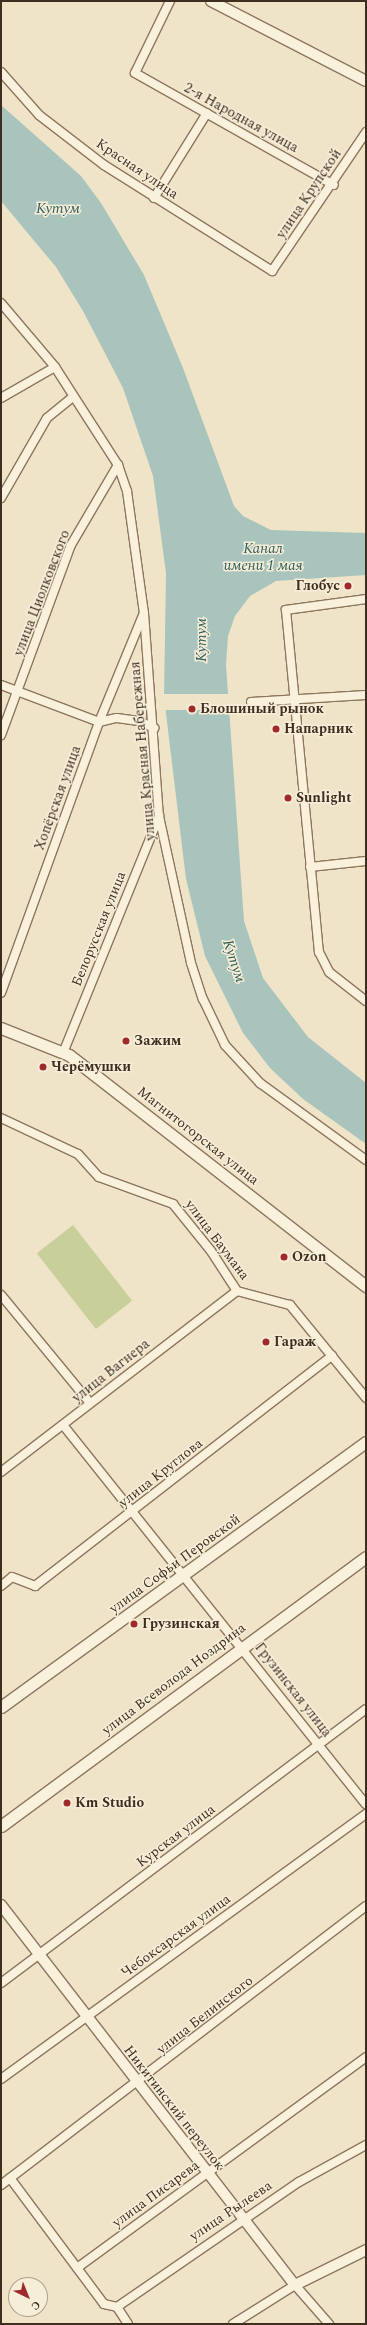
<!DOCTYPE html>
<html>
<head>
<meta charset="utf-8">
<style>
	body { margin:0 }
	#map { position:relative; width:367px; height:2325px; overflow:hidden; background:#f0e4c8; font-family:Spectral,serif }
	div>[style] { position:absolute }
	.green>* { inset:0; background:#c9cf9b; transform-origin:0 0 }
	.water>* { inset:0; background:#a9c4bc }
	.pier>* { inset:0; background:#f0e4c8; transform-origin:0 0 }
	.roads { filter:drop-shadow(1px 0 #8d765c) drop-shadow(-1px 0 #8d765c) drop-shadow(0 1px #8d765c) drop-shadow(0 -1px #8d765c) }
	.minor>* { height:8px; margin:-4px; padding:0 4px; transform-origin:4px; border-radius:4px; background:#faf1dc }
	.tertiary>* { height:10px; margin:-5px; padding:0 5px; transform-origin:5px; border-radius:5px; background:#faf1dc }
	.secondary>* { height:11px; margin:-5.5px; padding:0 5.5px; transform-origin:5.5px; border-radius:5.5px; background:#faf1dc }
	.dots>* { width:11px; height:11px; translate:-50% -50%; box-sizing:border-box; border:2px solid #f7eed8; border-radius:50% }
	span { translate:-50% -50%; white-space:nowrap; text-align:center; line-height:1.15; -webkit-text-stroke:3px #f7eed8; paint-order:stroke }
	.street-label { font-size:14px; color:#3d2e20 }
	.poi-label { font-size:14px; color:#3d2e20; font-weight:700 }
	.right { translate:-100% -50%; text-align:right }
	.left { translate:0 -50%; text-align:left }
	.water-label { font-size:15px; color:#2f5d5a; font-style:italic }
	.frame { position:absolute; inset:0; border:2px solid #3d2e20; pointer-events:none }
	.north { position:absolute; left:8px; top:2277px; width:40px; height:40px; box-sizing:border-box; background:#f7eed8; border:1px solid #ada18e; border-radius:50%; rotate:137deg; font-size:11px; font-weight:700; line-height:16px; text-align:center; color:#3d2e20 }
	.north::after { content:''; display:block; margin:auto; width:14px; height:18px; background:#9e2a2b; clip-path:polygon(50% 0,100% 100%,50% 72%,0 100%) }
</style>
</head>
<body>
<div id="map">
	<div class="green">
		<div style="left:73px;top:1225px;width:96px;height:46px;rotate:52deg"></div>
	</div>
	<div class="water">
		<div style="clip-path:polygon(1px 105px,81px 176px,101px 203px,144px 275px,183px 368px,234px 506px,243px 516px,271px 530px,366px 533px,366px 575px,276px 581px,250px 596px,235px 616px,228px 636px,226px 665px,244px 921px,263px 978px,308px 1037px,366px 1083px,366px 1144px,303px 1099px,270px 1068px,243px 1033px,205px 956px,186px 879px,164px 697px,166px 573px,153px 476px,123px 388px,83px 311px,56px 267px,1px 201px)"></div>
	</div>
	<div class="pier">
		<div style="left:230px;top:694px;width:16px;height:68px;rotate:90deg"></div>
	</div>
	<div class="roads">
		<div class="minor">
			<div style="left:170px;top:1px;width:80px;rotate:115.9deg"></div>
			<div style="left:135px;top:73px;width:228px;rotate:29.4deg"></div>
			<div style="left:1px;top:72px;width:57px;rotate:48.5deg"></div>
			<div style="left:39px;top:115px;width:82px;rotate:37.6deg"></div>
			<div style="left:104px;top:165px;width:199px;rotate:32.2deg"></div>
			<div style="left:272px;top:271px;width:168px;rotate:-55.9deg"></div>
			<div style="left:154px;top:198px;width:100px;rotate:-58.1deg"></div>
			<div style="left:1px;top:303px;width:84px;rotate:49.8deg"></div>
			<div style="left:55px;top:367px;width:117px;rotate:57.3deg"></div>
			<div style="left:118px;top:465px;width:28px;rotate:71deg"></div>
			<div style="left:127px;top:491px;width:123px;rotate:82.1deg"></div>
			<div style="left:144px;top:613px;width:204px;rotate:85.8deg"></div>
			<div style="left:159px;top:816px;width:150px;rotate:77.7deg"></div>
			<div style="left:191px;top:963px;width:38px;rotate:72deg"></div>
			<div style="left:203px;top:999px;width:51px;rotate:64.4deg"></div>
			<div style="left:225px;top:1045px;width:52px;rotate:47.4deg"></div>
			<div style="left:260px;top:1083px;width:131px;rotate:36deg"></div>
			<div style="left:1px;top:398px;width:62px;rotate:-29.9deg"></div>
			<div style="left:1px;top:498px;width:92px;rotate:-60.1deg"></div>
			<div style="left:47px;top:418px;width:33px;rotate:-39deg"></div>
			<div style="left:366px;top:599px;width:81px;rotate:172.2deg"></div>
			<div style="left:286px;top:610px;width:344px;rotate:84.5deg"></div>
			<div style="left:319px;top:952px;width:22px;rotate:63deg"></div>
			<div style="left:329px;top:972px;width:47px;rotate:38.1deg"></div>
			<div style="left:1px;top:685px;width:105px;rotate:20.7deg"></div>
			<div style="left:251px;top:702px;width:115px;rotate:-3.5deg"></div>
			<div style="left:99px;top:722px;width:18px;rotate:-13deg"></div>
			<div style="left:117px;top:718px;width:22px;rotate:8deg"></div>
			<div style="left:139px;top:721px;width:17px;rotate:25deg"></div>
			<div style="left:1px;top:735px;width:202px;rotate:-69.8deg"></div>
			<div style="left:71px;top:545px;width:93px;rotate:-59.6deg"></div>
			<div style="left:310px;top:867px;width:56px;rotate:-6.1deg"></div>
			<div style="left:1px;top:993px;width:288px;rotate:-70.1deg"></div>
			<div style="left:99px;top:722px;width:116px;rotate:-67.6deg"></div>
			<div style="left:63px;top:1053px;width:256px;rotate:-67.9deg"></div>
			<div style="left:1px;top:1118px;width:85px;rotate:25.1deg"></div>
			<div style="left:78px;top:1154px;width:31px;rotate:48deg"></div>
			<div style="left:99px;top:1177px;width:79px;rotate:20deg"></div>
			<div style="left:173px;top:1204px;width:60px;rotate:51deg"></div>
			<div style="left:211px;top:1251px;width:48px;rotate:57deg"></div>
			<div style="left:237px;top:1291px;width:55px;rotate:14.8deg"></div>
			<div style="left:290px;top:1305px;width:120px;rotate:50.7deg"></div>
			<div style="left:1px;top:1295px;width:140px;rotate:50.5deg"></div>
			<div style="left:63px;top:1425px;width:485px;rotate:51.4deg"></div>
			<div style="left:1px;top:1472px;width:297px;rotate:-37.5deg"></div>
			<div style="left:1px;top:1586px;width:14px;rotate:-39deg"></div>
			<div style="left:12px;top:1577px;width:25px;rotate:21deg"></div>
			<div style="left:35px;top:1586px;width:376px;rotate:-37.8deg"></div>
			<div style="left:1px;top:1983px;width:456px;rotate:-36.9deg"></div>
			<div style="left:1px;top:2079px;width:451px;rotate:-36deg"></div>
			<div style="left:10px;top:2178px;width:157px;rotate:53.3deg"></div>
			<div style="left:104px;top:2304px;width:13px;rotate:13deg"></div>
			<div style="left:117px;top:2307px;width:20px;rotate:57deg"></div>
			<div style="left:1px;top:2185px;width:459px;rotate:-37.4deg"></div>
			<div style="left:77px;top:2268px;width:358px;rotate:-36.1deg"></div>
			<div style="left:117px;top:2307px;width:221px;rotate:-34.5deg"></div>
			<div style="left:299px;top:2182px;width:77px;rotate:-28.9deg"></div>
			<div style="left:233px;top:2324px;width:73px;rotate:-32.2deg"></div>
			<div style="left:295px;top:2285px;width:52px;rotate:48.9deg"></div>
		</div>
		<div class="tertiary">
			<div style="left:211px;top:1px;width:174px;rotate:27.3deg"></div>
			<div style="left:1px;top:1905px;width:480px;rotate:52.3deg"></div>
			<div style="left:295px;top:2285px;width:79px;rotate:-26.2deg"></div>
		</div>
		<div class="secondary">
			<div style="left:1px;top:1028px;width:73px;rotate:21.7deg"></div>
			<div style="left:69px;top:1055px;width:376px;rotate:37.9deg"></div>
			<div style="left:1px;top:1707px;width:451px;rotate:-36deg"></div>
			<div style="left:1px;top:1826px;width:453px;rotate:-36.4deg"></div>
		</div>
	</div>
	<div class="dots">
		<div style="left:348px;top:586px;background:#9e2a2b"></div>
		<div style="left:192px;top:709px;background:#9e2a2b"></div>
		<div style="left:276px;top:729px;background:#9e2a2b"></div>
		<div style="left:288px;top:798px;background:#9e2a2b"></div>
		<div style="left:126px;top:1041px;background:#9e2a2b"></div>
		<div style="left:43px;top:1067px;background:#9e2a2b"></div>
		<div style="left:284px;top:1257px;background:#9e2a2b"></div>
		<div style="left:266px;top:1342px;background:#9e2a2b"></div>
		<div style="left:134px;top:1624px;background:#9e2a2b"></div>
		<div style="left:67px;top:1803px;background:#9e2a2b"></div>
	</div>
	<div class="street-label">
		<span style="left:241px;top:118px;rotate:29deg">2-я Народная улица</span>
		<span style="left:137px;top:169px;rotate:34deg">Красная улица</span>
		<span style="left:309px;top:194px;rotate:-56deg">улица Крупской</span>
		<span style="left:42px;top:593px;rotate:-69deg">улица Циолковского</span>
		<span style="left:143px;top:751px;rotate:-95deg">улица Красная Набережная</span>
		<span style="left:58px;top:798px;rotate:-70deg">Хопёрская улица</span>
		<span style="left:99px;top:929px;rotate:-68deg">Белорусская улица</span>
		<span style="left:198px;top:1136px;rotate:38deg">Магнитогорская улица</span>
		<span style="left:217px;top:1240px;rotate:53deg">улица Баумана</span>
		<span style="left:111px;top:1371px;rotate:-38deg">улица Вагнера</span>
		<span style="left:161px;top:1473px;rotate:-38deg">улица Круглова</span>
		<span style="left:175px;top:1564px;rotate:-36deg">улица Софьи Перовской</span>
		<span style="left:174px;top:1679px;rotate:-37deg">улица Всеволода Ноздрина</span>
		<span style="left:293px;top:1690px;rotate:52deg">Грузинская улица</span>
		<span style="left:176px;top:1836px;rotate:-37deg">Курская улица</span>
		<span style="left:176px;top:1936px;rotate:-36deg">Чебоксарская улица</span>
		<span style="left:205px;top:2015px;rotate:-38deg">улица Белинского</span>
		<span style="left:174px;top:2108px;rotate:52deg">Никитинский переулок</span>
		<span style="left:156px;top:2194px;rotate:-36deg">улица Писарева</span>
		<span style="left:231px;top:2211px;rotate:-34deg">улица Рылеева</span>
	</div>
	<div class="poi-label">
		<span class="right" style="left:340px;top:586px">Глобус</span>
		<span class="left" style="left:200px;top:709px">Блошиный рынок</span>
		<span class="left" style="left:284px;top:729px">Напарник</span>
		<span class="left" style="left:296px;top:798px">Sunlight</span>
		<span class="left" style="left:134px;top:1041px">Зажим</span>
		<span class="left" style="left:51px;top:1067px">Черёмушки</span>
		<span class="left" style="left:292px;top:1257px">Ozon</span>
		<span class="left" style="left:274px;top:1342px">Гараж</span>
		<span class="left" style="left:142px;top:1624px">Грузинская</span>
		<span class="left" style="left:75px;top:1803px">Кm Studio</span>
	</div>
	<div class="water-label">
		<span style="left:58px;top:209px">Кутум</span>
		<span style="left:263px;top:557px">Канал<br>имени 1 мая</span>
		<span style="left:202px;top:640px;rotate:-90deg">Кутум</span>
		<span style="left:234px;top:961px;rotate:72deg">Кутум</span>
	</div>
	<div class="frame"></div>
	<div class="north">С</div>
</div>
</body>
</html>
